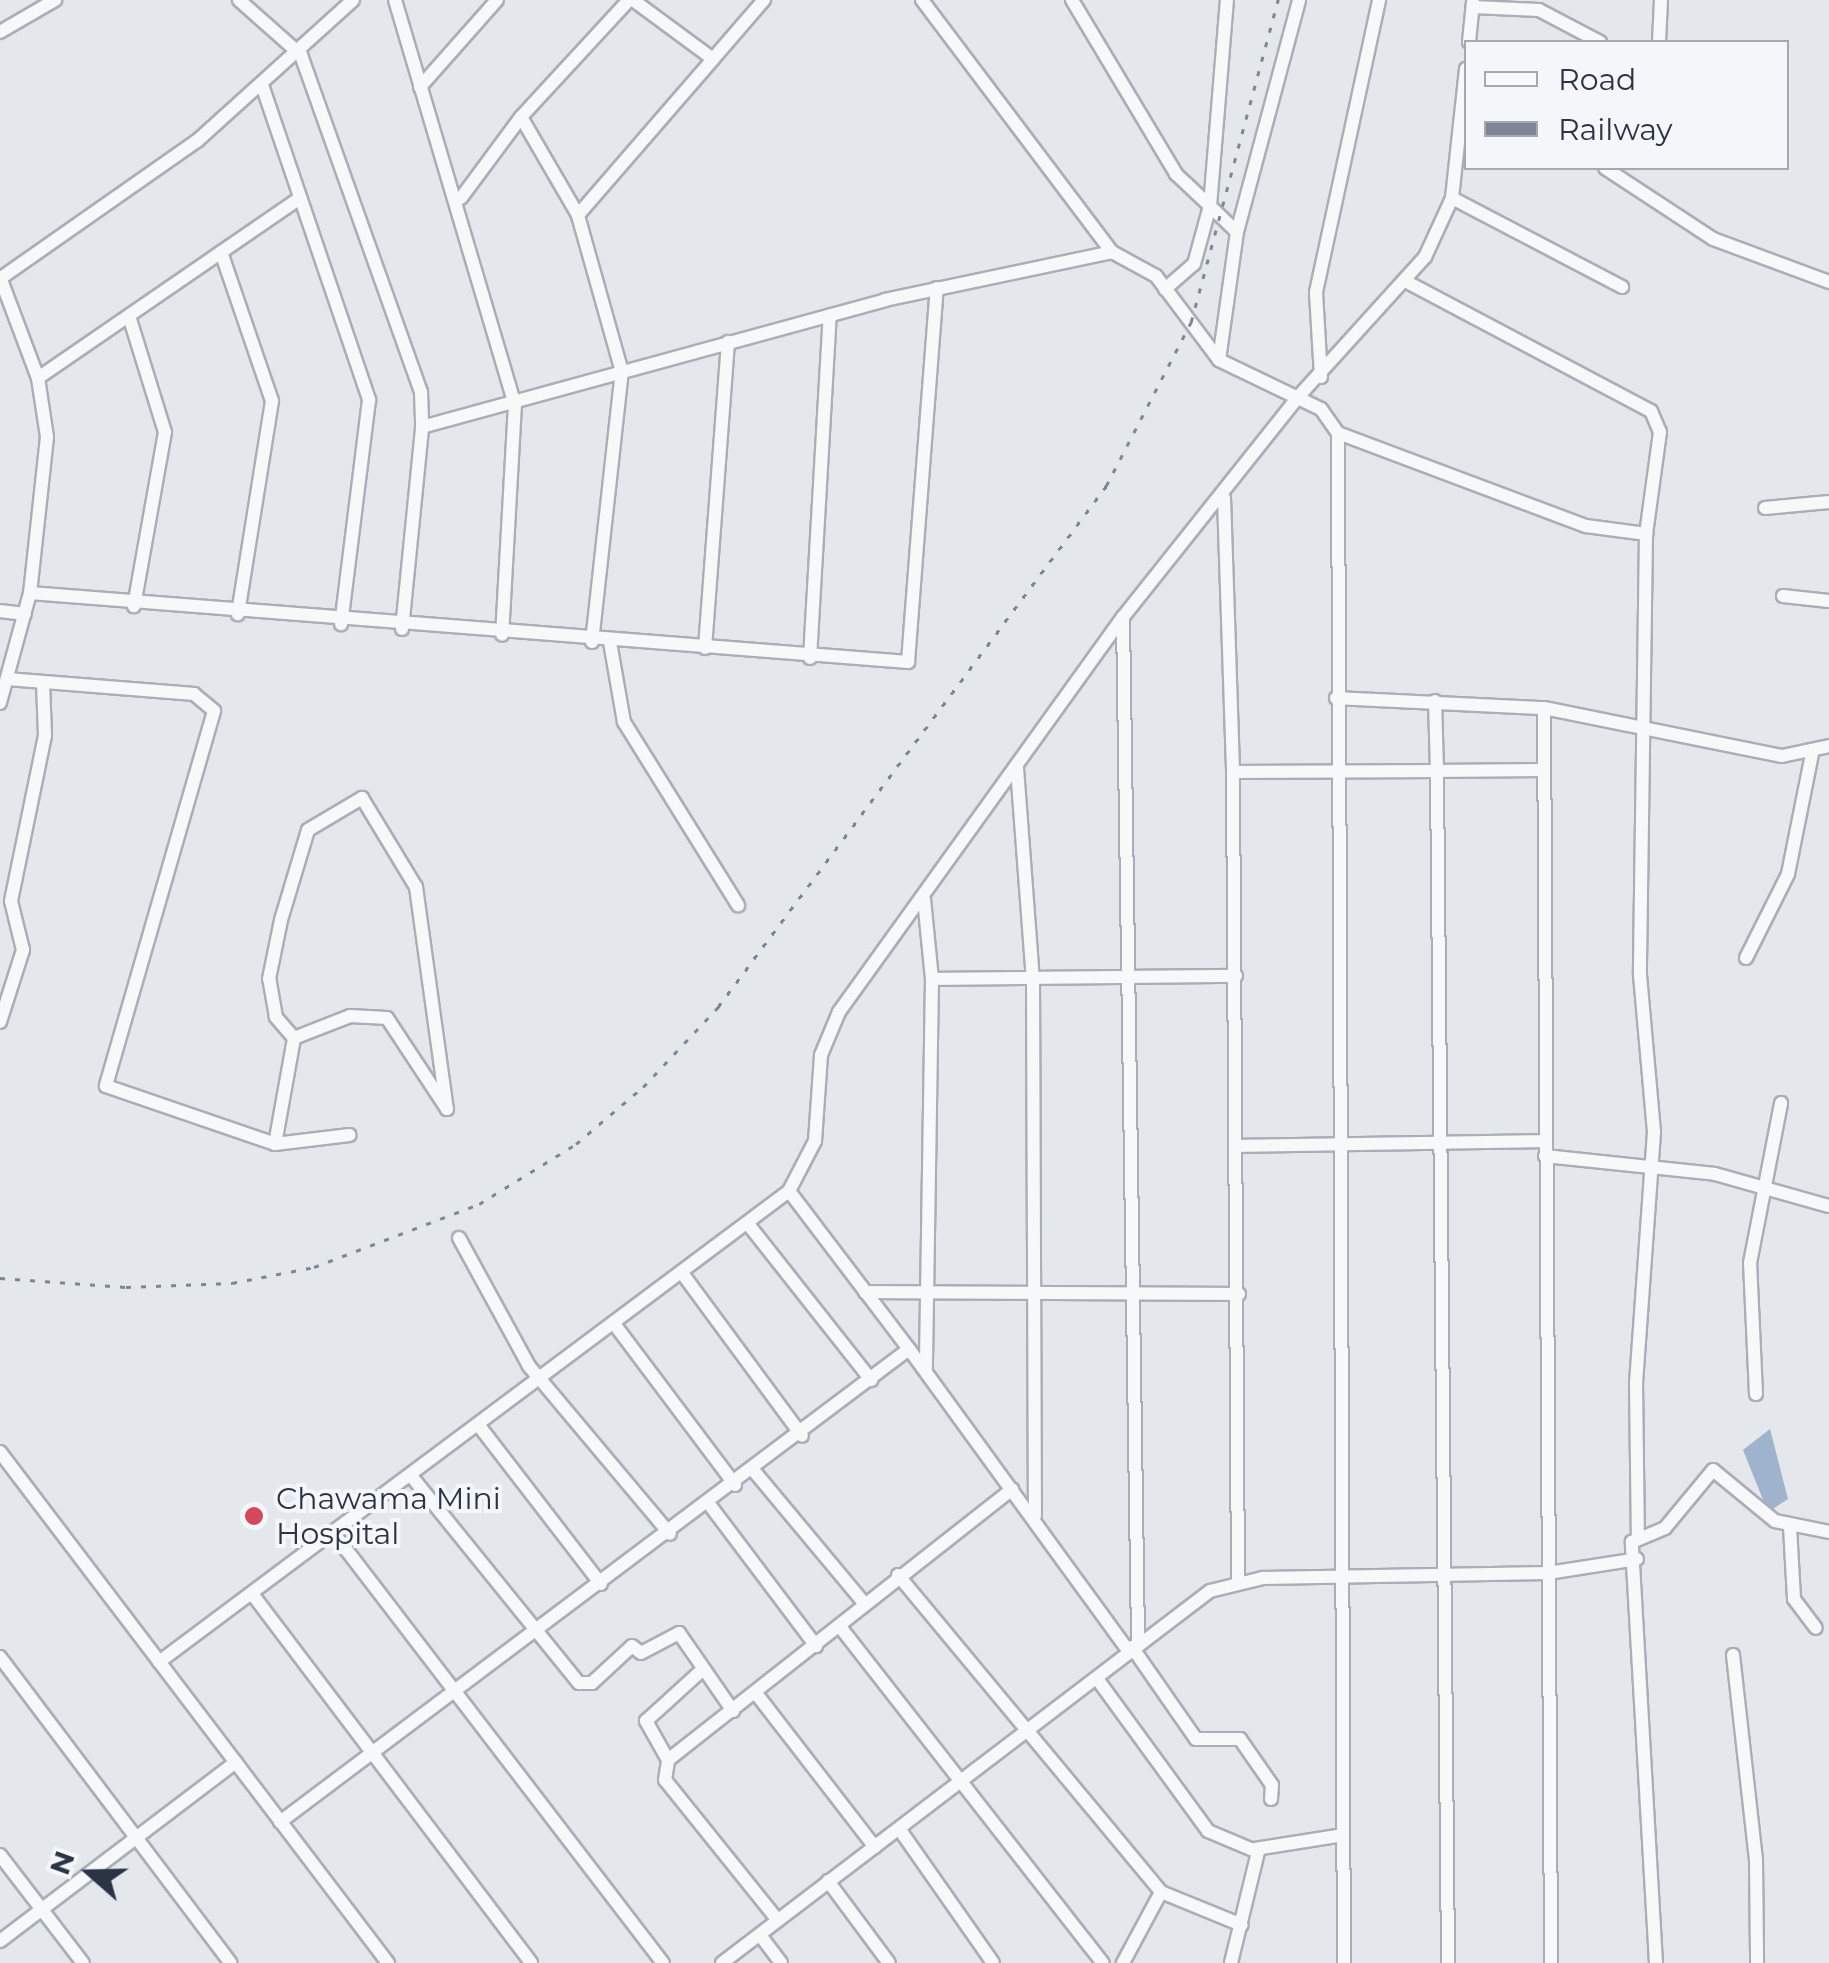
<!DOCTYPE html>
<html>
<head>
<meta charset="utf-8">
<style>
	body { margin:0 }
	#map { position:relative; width:1829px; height:1963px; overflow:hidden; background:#e4e7ec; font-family:Montserrat,sans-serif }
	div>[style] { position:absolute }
	.water>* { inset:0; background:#9fb4cc }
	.roads { filter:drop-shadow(2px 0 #a9aeb7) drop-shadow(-2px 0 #a9aeb7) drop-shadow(0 2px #a9aeb7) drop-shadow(0 -2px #a9aeb7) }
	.minor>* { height:12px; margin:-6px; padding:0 6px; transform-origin:6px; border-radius:6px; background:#f7f8fa }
	.rail>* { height:2.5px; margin-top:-1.25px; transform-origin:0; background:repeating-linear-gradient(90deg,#7d8696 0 5px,transparent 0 15px) }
	.dots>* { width:28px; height:28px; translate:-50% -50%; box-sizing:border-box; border:5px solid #f4f6f9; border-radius:50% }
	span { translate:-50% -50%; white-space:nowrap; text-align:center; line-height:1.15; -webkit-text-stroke:8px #f4f6f9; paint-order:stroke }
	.poi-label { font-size:30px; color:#2b3445 }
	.left { translate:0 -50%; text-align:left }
	.legend { position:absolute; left:1464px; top:40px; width:325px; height:130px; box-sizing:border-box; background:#f4f6f9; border:2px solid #a4a8b1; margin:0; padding:12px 18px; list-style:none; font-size:30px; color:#2b3445 }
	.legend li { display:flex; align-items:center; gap:20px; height:50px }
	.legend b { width:50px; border:2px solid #a4a8b1 }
	.north { position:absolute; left:40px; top:1823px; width:100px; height:100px; -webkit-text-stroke:8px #f4f6f9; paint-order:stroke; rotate:290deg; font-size:28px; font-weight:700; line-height:40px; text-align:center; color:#2b3445 }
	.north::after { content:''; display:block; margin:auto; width:35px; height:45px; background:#2b3445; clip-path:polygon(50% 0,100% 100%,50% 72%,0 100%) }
</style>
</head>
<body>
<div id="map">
	<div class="water">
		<div style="clip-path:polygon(1770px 1429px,1788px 1499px,1768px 1512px,1743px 1450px)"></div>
	</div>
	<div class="roads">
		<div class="minor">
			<div style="left:239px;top:0;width:83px;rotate:41.6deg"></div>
			<div style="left:301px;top:55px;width:358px;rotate:70.4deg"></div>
			<div style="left:421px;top:392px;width:35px;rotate:88deg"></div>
			<div style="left:395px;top:0;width:421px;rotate:73.5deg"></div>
			<div style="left:515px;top:404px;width:231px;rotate:93.2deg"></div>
			<div style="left:922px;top:0;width:316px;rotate:53deg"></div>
			<div style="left:1112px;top:252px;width:50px;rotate:28.6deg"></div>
			<div style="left:1156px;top:276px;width:105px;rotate:53.1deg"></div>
			<div style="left:1219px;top:360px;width:113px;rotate:25.7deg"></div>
			<div style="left:1321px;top:409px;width:29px;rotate:55deg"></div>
			<div style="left:1338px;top:433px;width:1530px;rotate:89.78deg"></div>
			<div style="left:1072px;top:0;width:203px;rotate:59.1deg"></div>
			<div style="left:1176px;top:174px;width:47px;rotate:43.3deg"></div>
			<div style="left:1210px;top:206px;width:207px;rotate:-85.3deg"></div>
			<div style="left:1473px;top:7px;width:66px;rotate:2.6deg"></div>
			<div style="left:1539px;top:10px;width:69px;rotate:27.7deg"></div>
			<div style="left:0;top:32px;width:64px;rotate:-30.2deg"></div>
			<div style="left:1469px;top:42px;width:40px;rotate:-84.3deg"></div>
			<div style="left:1659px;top:42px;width:42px;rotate:-87.3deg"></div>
			<div style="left:713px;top:59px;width:78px;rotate:-49.2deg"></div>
			<div style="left:420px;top:87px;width:116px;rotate:-48.5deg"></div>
			<div style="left:263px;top:88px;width:330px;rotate:71.2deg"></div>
			<div style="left:369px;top:400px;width:226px;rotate:97.1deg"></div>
			<div style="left:1605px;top:168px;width:129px;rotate:33.3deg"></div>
			<div style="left:1713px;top:239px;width:124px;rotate:20.3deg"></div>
			<div style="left:461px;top:198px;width:101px;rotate:-53.5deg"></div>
			<div style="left:1452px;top:198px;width:192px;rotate:27.6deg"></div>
			<div style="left:578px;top:215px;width:206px;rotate:-49.1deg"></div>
			<div style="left:713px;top:59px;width:99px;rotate:-143.6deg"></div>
			<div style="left:221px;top:252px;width:157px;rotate:71.1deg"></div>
			<div style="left:272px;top:401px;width:216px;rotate:99.1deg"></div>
			<div style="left:0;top:277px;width:108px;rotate:69.4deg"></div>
			<div style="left:38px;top:378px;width:60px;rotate:81.3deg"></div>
			<div style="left:47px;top:437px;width:157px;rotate:96.2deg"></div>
			<div style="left:30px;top:593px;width:114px;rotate:105.3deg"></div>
			<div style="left:1px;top:278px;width:239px;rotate:-35deg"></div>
			<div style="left:197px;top:141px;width:210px;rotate:-42.1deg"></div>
			<div style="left:1407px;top:282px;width:276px;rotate:27.9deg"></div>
			<div style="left:1651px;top:411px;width:23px;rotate:67deg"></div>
			<div style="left:1660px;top:432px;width:103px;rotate:97.8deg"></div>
			<div style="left:1165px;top:289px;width:38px;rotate:-41deg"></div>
			<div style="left:1194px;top:264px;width:60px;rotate:-74.6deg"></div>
			<div style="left:1210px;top:206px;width:37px;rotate:44deg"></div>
			<div style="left:129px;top:316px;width:121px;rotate:72.8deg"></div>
			<div style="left:165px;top:432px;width:177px;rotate:100.1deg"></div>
			<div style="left:1219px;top:360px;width:129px;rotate:-82deg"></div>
			<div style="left:1237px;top:232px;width:240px;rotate:-75deg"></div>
			<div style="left:1321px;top:377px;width:85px;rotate:-93.4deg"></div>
			<div style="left:1316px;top:292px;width:299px;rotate:-77.8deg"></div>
			<div style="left:38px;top:378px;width:318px;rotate:-34.5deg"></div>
			<div style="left:1338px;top:433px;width:265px;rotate:20.6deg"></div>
			<div style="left:1586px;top:526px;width:61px;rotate:7.6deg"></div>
			<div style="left:1646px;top:534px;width:441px;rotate:90.8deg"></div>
			<div style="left:1640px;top:975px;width:158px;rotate:84.9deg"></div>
			<div style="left:1654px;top:1132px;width:251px;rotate:94.1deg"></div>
			<div style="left:1636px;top:1382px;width:156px;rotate:89.3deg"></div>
			<div style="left:1224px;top:498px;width:274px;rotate:88.1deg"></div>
			<div style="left:1233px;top:772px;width:204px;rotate:-0.3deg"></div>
			<div style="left:1437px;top:771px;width:70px;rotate:-91.6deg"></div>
			<div style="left:1765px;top:508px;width:64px;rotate:-5.4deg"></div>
			<div style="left:30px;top:593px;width:881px;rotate:4.49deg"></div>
			<div style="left:908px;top:662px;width:375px;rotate:-85.6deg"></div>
			<div style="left:1783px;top:596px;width:46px;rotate:6.2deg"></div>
			<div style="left:0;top:611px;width:25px;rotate:7deg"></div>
			<div style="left:1123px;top:617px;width:1027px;rotate:89.16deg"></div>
			<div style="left:402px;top:629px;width:203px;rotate:-84.3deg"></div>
			<div style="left:422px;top:427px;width:480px;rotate:-15.3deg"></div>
			<div style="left:885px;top:300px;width:232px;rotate:-11.9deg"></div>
			<div style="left:592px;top:642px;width:272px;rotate:-83.7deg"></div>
			<div style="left:622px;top:372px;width:163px;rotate:-105.7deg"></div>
			<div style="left:578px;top:215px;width:113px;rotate:-120.2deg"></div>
			<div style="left:521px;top:117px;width:159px;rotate:-47.3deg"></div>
			<div style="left:610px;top:642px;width:81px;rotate:80.1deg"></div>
			<div style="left:624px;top:722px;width:216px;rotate:58.1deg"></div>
			<div style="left:705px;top:648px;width:307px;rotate:-85.7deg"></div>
			<div style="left:810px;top:658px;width:343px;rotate:-86.7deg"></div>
			<div style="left:7px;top:679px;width:188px;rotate:4.6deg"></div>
			<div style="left:194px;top:694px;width:26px;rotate:40deg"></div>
			<div style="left:214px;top:711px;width:390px;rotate:106.1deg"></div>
			<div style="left:106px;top:1086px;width:179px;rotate:18.9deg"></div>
			<div style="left:275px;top:1144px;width:75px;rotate:-6.9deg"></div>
			<div style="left:1336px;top:698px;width:208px;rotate:2.8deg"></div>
			<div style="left:1544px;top:708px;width:243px;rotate:11.4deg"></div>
			<div style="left:1782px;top:756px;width:48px;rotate:-12deg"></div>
			<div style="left:1544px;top:708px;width:1255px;rotate:89.68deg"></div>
			<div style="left:1017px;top:768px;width:212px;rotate:85.7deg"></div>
			<div style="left:1033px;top:979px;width:537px;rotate:89.79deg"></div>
			<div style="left:1233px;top:772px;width:809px;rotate:89.65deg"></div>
			<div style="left:924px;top:899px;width:80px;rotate:84.3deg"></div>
			<div style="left:932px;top:979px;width:390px;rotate:90.9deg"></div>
			<div style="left:1746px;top:958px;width:94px;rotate:-63.4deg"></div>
			<div style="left:1788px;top:874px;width:122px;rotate:-78.7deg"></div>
			<div style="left:932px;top:979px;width:304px;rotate:-0.6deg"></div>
			<div style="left:0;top:1022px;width:76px;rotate:-72.3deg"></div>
			<div style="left:23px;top:950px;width:50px;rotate:-103.8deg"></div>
			<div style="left:11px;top:901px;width:169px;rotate:-78.4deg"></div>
			<div style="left:45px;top:735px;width:53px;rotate:-92.2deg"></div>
			<div style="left:294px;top:1038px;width:60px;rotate:-21.4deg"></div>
			<div style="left:350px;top:1016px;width:37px;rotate:3deg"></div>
			<div style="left:387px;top:1018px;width:109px;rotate:56.6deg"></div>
			<div style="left:275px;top:1144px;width:108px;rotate:-79.8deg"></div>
			<div style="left:294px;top:1038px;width:28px;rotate:-131deg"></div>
			<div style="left:276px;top:1017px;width:39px;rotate:-100deg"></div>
			<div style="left:269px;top:979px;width:60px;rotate:-78.5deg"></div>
			<div style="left:281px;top:920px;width:94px;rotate:-73.3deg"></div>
			<div style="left:308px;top:830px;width:63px;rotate:-30.7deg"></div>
			<div style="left:362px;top:798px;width:104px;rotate:58.8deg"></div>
			<div style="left:416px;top:887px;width:224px;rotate:82.1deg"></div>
			<div style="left:1237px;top:1146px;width:307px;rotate:-0.9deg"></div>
			<div style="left:1545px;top:1156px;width:171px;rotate:6deg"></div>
			<div style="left:1715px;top:1174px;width:118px;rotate:15.7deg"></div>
			<div style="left:748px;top:1224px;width:199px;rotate:51.7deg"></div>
			<div style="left:459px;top:1238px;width:146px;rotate:61.3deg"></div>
			<div style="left:529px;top:1366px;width:219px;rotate:50deg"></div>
			<div style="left:682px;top:1273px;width:202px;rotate:53.6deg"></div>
			<div style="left:865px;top:1292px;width:374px;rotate:0.3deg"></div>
			<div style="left:615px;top:1325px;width:200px;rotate:53.1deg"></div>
			<div style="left:909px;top:1349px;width:374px;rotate:54deg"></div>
			<div style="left:1756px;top:1394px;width:131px;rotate:-92.6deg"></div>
			<div style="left:1750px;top:1263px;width:163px;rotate:-79deg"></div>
			<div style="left:480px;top:1427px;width:198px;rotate:52.4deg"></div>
			<div style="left:0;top:1452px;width:642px;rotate:52.79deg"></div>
			<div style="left:754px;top:1471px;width:172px;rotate:50.2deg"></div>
			<div style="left:412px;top:1477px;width:265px;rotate:51deg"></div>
			<div style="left:579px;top:1683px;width:13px"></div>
			<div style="left:592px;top:1683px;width:54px;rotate:-42.8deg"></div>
			<div style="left:632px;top:1646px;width:11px;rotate:38deg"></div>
			<div style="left:641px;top:1653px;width:43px;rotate:-27.8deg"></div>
			<div style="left:679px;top:1633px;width:95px;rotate:55.3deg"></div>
			<div style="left:709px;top:1504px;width:178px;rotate:53deg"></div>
			<div style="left:1790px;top:1527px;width:72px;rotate:86.8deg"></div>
			<div style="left:1794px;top:1599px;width:36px;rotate:53deg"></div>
			<div style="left:335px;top:1535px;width:539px;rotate:52.54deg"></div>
			<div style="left:898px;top:1575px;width:412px;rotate:50.3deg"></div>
			<div style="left:1161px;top:1892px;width:81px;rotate:118.2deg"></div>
			<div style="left:253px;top:1595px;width:461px;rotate:52.9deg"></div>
			<div style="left:841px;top:1628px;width:425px;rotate:52deg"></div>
			<div style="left:1132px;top:1647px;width:112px;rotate:55.2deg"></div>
			<div style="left:1196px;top:1739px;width:44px"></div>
			<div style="left:1240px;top:1739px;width:56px;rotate:55.2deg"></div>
			<div style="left:1272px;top:1785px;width:14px;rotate:94deg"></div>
			<div style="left:1733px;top:1655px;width:206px;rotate:83.6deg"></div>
			<div style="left:1756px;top:1860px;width:103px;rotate:89.4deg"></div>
			<div style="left:0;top:1657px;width:383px;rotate:53deg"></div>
			<div style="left:159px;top:1662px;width:787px;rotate:-36.78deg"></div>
			<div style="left:789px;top:1191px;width:56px;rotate:-62.5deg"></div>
			<div style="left:815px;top:1141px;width:86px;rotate:-86deg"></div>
			<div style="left:821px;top:1055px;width:47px;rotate:-67.3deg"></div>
			<div style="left:839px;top:1012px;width:486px;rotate:-54.3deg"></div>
			<div style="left:1123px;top:617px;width:281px;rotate:-51.5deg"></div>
			<div style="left:1298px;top:397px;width:189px;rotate:-47.8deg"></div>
			<div style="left:1425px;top:257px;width:65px;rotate:-65.4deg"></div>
			<div style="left:1452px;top:198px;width:130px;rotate:-83.8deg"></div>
			<div style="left:1098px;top:1680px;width:187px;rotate:53.9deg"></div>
			<div style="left:1208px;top:1831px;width:54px;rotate:22.8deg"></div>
			<div style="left:1258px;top:1852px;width:114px;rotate:103.7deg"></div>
			<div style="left:755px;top:1692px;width:196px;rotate:52.3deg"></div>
			<div style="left:668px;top:1760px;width:45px;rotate:-119.4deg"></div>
			<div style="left:646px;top:1721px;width:74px;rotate:-42.3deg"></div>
			<div style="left:280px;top:1822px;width:787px;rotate:-36.94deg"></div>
			<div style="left:909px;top:1349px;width:198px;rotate:-127.2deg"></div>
			<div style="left:900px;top:1830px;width:162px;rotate:55deg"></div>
			<div style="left:1255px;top:1849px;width:83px;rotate:-9deg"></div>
			<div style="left:0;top:1855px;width:136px;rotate:52.5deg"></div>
			<div style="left:828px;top:1881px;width:102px;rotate:53.4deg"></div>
			<div style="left:1161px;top:1892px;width:87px;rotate:22.2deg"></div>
			<div style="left:776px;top:1918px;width:177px;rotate:-128.8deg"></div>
			<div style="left:665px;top:1780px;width:20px;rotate:-81deg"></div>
			<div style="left:668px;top:1760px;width:438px;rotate:-38.2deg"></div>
			<div style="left:760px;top:1935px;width:35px;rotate:53deg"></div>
			<div style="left:0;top:1941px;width:296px;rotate:-37.2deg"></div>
			<div style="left:722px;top:1963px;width:614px;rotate:-37.32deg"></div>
			<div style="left:1210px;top:1591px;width:55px;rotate:-13.8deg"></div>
			<div style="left:1263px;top:1578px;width:285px;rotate:-1deg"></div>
			<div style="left:1548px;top:1573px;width:90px;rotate:-8.9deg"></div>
			<div style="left:1448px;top:1963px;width:1192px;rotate:-90.53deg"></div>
			<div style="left:1437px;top:771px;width:101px;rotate:-0.6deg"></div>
			<div style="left:1656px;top:1963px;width:422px;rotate:-93.3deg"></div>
			<div style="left:1632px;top:1542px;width:36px;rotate:-23deg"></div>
			<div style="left:1665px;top:1528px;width:75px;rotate:-50.4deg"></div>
			<div style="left:1713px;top:1470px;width:80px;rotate:39.4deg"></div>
			<div style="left:1775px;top:1521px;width:55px;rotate:11.5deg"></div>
		</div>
	</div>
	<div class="rail">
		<div style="left:0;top:1278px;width:126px;rotate:4.1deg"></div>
		<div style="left:126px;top:1287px;width:106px;rotate:-2.2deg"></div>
		<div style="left:232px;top:1283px;width:84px;rotate:-11deg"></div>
		<div style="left:314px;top:1267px;width:177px;rotate:-20.9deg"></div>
		<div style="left:479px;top:1204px;width:114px;rotate:-31.7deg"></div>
		<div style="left:576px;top:1144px;width:88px;rotate:-40.4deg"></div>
		<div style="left:643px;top:1087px;width:110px;rotate:-46.8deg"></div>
		<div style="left:718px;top:1007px;width:650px;rotate:-53.32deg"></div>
		<div style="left:1106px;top:486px;width:185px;rotate:-62.6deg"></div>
		<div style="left:1191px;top:322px;width:334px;rotate:-74.9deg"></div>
	</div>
	<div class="dots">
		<div style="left:254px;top:1516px;background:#d1495b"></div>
	</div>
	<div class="poi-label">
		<span class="left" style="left:276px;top:1516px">Chawama Mini<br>Hospital</span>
	</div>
	<ul class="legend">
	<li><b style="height:12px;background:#f7f8fa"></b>Road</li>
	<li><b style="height:12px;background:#7d8696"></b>Railway</li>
	</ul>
	<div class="north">N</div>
</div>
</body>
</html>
